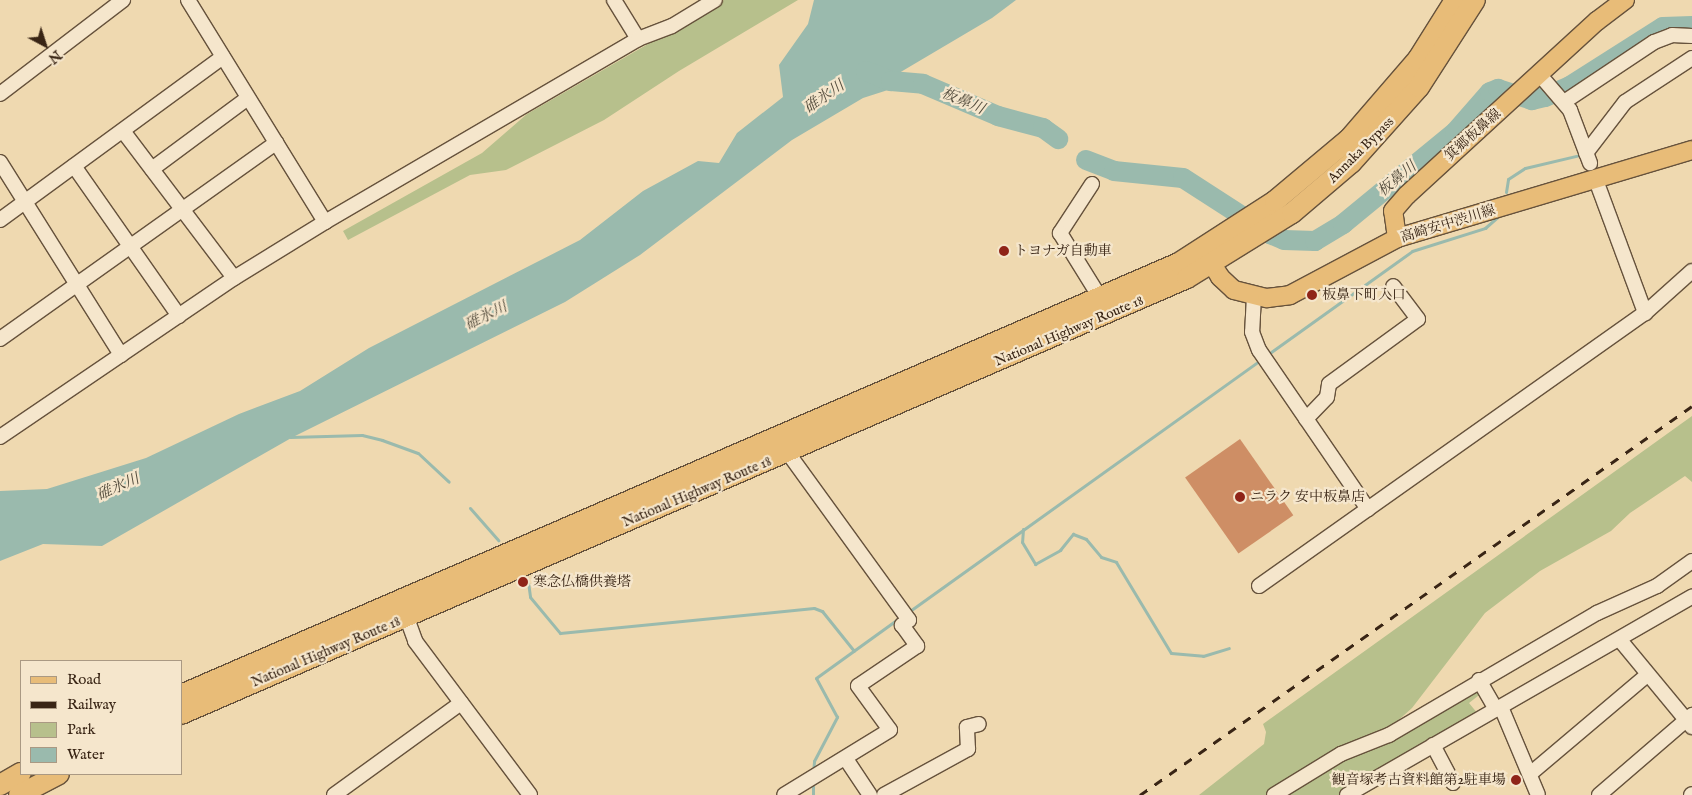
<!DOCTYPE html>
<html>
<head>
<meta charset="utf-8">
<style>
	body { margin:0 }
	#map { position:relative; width:1692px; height:795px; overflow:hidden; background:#efd9b0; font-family:"IM FELL English","Noto Serif JP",serif }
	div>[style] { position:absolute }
	.green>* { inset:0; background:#b7c08c }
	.water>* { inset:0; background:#9abaad }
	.stream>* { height:3px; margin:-1.5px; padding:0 1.5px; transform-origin:1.5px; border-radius:1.5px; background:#9abaad }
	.river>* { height:20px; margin:-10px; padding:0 10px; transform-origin:10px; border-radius:10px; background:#9abaad }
	.building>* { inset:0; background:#ce8e65; transform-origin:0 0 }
	.roads { filter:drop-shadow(1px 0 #66523c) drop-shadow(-1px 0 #66523c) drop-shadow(0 1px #66523c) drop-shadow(0 -1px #66523c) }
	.minor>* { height:14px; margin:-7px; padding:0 7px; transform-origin:7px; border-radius:7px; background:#f5e6cc }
	.major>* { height:18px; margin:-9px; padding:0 9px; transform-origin:9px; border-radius:9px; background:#e8bc78 }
	.highway>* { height:20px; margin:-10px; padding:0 10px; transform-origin:10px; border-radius:10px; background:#e8bc78 }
	.rail>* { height:3px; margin-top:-1.5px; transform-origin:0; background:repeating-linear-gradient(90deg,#392515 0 9px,transparent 0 18px) }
	.dots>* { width:14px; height:14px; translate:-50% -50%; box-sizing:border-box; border:2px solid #f5e6cc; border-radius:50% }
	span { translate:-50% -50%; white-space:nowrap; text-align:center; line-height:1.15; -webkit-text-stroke:4.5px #f5e6cc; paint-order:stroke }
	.street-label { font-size:14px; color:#392515 }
	.poi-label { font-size:14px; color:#392515 }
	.left { translate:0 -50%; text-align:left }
	.right { translate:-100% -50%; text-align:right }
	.water-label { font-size:15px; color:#514a3b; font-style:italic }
	.legend { position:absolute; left:20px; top:660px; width:162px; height:115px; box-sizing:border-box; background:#f5e6cc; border:1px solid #aa9983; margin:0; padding:6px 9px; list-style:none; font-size:15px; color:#392515 }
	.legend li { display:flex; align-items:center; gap:10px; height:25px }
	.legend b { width:25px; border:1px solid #aa9983 }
	.north { position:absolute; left:20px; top:20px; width:50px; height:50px; -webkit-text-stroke:4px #f5e6cc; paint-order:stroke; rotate:140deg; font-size:14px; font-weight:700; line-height:20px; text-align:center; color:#392515 }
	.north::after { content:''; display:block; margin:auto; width:18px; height:22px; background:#392515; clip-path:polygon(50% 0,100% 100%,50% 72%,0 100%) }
</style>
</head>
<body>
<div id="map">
	<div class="green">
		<div style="clip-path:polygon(724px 0,798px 0,679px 71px,604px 120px,506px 170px,470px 175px,348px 240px,343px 231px,482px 153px,527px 114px)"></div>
		<div style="clip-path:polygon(1692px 416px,1692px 482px,1685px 476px,1630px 513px,1611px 531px,1540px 571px,1485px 613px,1412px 708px,1393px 725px,1269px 795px,1199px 795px,1264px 744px,1266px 732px,1263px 724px)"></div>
		<div style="clip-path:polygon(1473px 685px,1483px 692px,1469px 703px,1478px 714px,1340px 795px,1278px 795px)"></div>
	</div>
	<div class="water">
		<div style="clip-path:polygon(814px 0,1016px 0,992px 18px,899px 73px,891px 81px,891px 89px,863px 98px,792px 140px,640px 255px,565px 302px,293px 437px,102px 546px,43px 544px,0 561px,0 491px,47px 489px,146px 458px,239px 414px,300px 391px,369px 348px,580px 240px,643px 191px,698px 161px,719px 163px,737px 133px,783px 97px,779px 65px,808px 24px)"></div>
	</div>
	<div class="stream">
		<div style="left:1506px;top:192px;width:13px;rotate:-81deg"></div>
		<div style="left:1508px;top:179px;width:20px;rotate:-33deg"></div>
		<div style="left:1525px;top:168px;width:57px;rotate:-13.3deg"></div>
		<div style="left:1267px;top:355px;width:178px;rotate:-35.6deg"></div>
		<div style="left:1412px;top:251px;width:77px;rotate:-17.5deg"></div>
		<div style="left:1485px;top:228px;width:21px;rotate:-41deg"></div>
		<div style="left:290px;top:437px;width:72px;rotate:-1.6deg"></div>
		<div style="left:362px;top:435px;width:21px;rotate:14deg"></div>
		<div style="left:382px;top:440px;width:38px;rotate:20deg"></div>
		<div style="left:418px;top:453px;width:42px;rotate:43.1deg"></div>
		<div style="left:470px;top:508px;width:43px;rotate:48.8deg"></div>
		<div style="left:1023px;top:529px;width:13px;rotate:94deg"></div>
		<div style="left:1022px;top:542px;width:26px;rotate:59deg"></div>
		<div style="left:1035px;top:564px;width:29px;rotate:-29deg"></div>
		<div style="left:1060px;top:550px;width:21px;rotate:-51deg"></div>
		<div style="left:1073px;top:534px;width:14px;rotate:21deg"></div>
		<div style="left:1086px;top:539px;width:23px;rotate:50deg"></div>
		<div style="left:1101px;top:557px;width:16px;rotate:18deg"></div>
		<div style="left:1116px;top:562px;width:106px;rotate:58.9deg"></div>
		<div style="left:1171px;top:653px;width:32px;rotate:5deg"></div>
		<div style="left:1203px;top:656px;width:27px;rotate:-17deg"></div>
		<div style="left:528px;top:582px;width:15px;rotate:82deg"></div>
		<div style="left:530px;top:597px;width:47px;rotate:50.2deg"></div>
		<div style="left:560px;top:633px;width:255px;rotate:-5.6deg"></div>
		<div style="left:814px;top:608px;width:9px;rotate:21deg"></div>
		<div style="left:822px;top:611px;width:51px;rotate:51.3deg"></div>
		<div style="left:907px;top:613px;width:437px;rotate:-35.6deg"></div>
		<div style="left:813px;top:773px;width:12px;rotate:-85deg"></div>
		<div style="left:814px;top:761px;width:50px;rotate:-62.4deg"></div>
		<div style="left:837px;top:717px;width:44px;rotate:-118.3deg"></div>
		<div style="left:816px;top:678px;width:106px;rotate:-35.8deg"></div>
		<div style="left:813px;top:795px;width:13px;rotate:-90deg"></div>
	</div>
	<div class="river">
		<div style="left:866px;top:71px;width:27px;rotate:22deg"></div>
		<div style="left:891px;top:81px;width:32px;rotate:5deg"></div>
		<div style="left:923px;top:84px;width:82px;rotate:23.1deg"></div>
		<div style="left:998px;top:116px;width:47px;rotate:14.9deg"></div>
		<div style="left:1043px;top:128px;width:19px;rotate:36deg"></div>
		<div style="left:1086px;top:160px;width:30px;rotate:21deg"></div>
		<div style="left:1114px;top:171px;width:69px;rotate:5.8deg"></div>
		<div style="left:1183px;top:178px;width:103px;rotate:32.8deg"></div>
		<div style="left:1270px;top:234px;width:15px;rotate:23deg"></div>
		<div style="left:1284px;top:240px;width:31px;rotate:2deg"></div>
		<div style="left:1315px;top:241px;width:33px;rotate:-31deg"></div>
		<div style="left:1343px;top:224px;width:145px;rotate:-39.4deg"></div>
		<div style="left:1455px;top:132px;width:53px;rotate:-48.8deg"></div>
		<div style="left:1490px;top:92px;width:9px;rotate:-21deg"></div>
		<div style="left:1498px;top:89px;width:36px;rotate:18deg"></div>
		<div style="left:1532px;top:100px;width:13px;rotate:-13deg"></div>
		<div style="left:1545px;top:97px;width:27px;rotate:-24deg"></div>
		<div style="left:1570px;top:86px;width:110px;rotate:-32.4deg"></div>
		<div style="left:1663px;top:27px;width:29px;rotate:-2deg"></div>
	</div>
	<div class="building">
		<div style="left:1240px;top:439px;width:93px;height:67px;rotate:55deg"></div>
	</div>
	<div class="roads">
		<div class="minor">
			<div style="left:188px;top:0;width:261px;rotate:58.3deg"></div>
			<div style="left:614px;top:0;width:46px;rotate:58.4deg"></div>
			<div style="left:1539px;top:74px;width:48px;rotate:49.3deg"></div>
			<div style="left:1570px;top:110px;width:57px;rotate:69.3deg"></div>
			<div style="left:0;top:94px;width:155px;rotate:-37.4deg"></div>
			<div style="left:1564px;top:102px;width:108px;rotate:-33.7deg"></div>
			<div style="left:1654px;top:42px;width:19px;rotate:-21deg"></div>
			<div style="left:1672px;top:35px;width:20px;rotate:3deg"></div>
			<div style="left:123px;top:131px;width:184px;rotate:52.9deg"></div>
			<div style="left:1586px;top:153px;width:64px;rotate:-52.6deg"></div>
			<div style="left:1625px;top:102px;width:80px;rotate:-33.3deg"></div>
			<div style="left:0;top:162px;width:228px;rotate:57.9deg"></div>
			<div style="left:74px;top:166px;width:183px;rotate:55deg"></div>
			<div style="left:152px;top:169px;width:119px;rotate:-36.5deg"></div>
			<div style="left:1597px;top:183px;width:139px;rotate:69.7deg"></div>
			<div style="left:1092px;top:184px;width:59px;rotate:123.1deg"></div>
			<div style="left:1060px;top:233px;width:78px;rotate:58.2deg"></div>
			<div style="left:0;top:220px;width:276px;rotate:-36.2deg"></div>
			<div style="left:1254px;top:296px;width:36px;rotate:93deg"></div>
			<div style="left:1252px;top:332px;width:19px;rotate:69deg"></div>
			<div style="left:1259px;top:350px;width:193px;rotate:55.6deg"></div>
			<div style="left:0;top:339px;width:339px;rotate:-35.4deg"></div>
			<div style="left:1306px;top:419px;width:30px;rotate:-46deg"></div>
			<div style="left:1327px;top:397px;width:13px;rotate:-81deg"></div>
			<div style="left:1329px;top:384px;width:110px;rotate:-36.1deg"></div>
			<div style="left:1418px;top:319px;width:41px;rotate:-127.1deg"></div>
			<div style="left:0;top:437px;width:283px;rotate:-34.2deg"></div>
			<div style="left:234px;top:278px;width:107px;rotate:-31.6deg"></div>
			<div style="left:325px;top:222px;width:363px;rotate:-30.3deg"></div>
			<div style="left:638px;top:39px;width:36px;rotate:-21deg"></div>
			<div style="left:672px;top:26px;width:50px;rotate:-31.2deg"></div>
			<div style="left:783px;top:446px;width:215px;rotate:54.1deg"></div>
			<div style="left:909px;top:620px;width:9px;rotate:144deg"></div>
			<div style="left:902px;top:625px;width:26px;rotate:54deg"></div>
			<div style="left:917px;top:646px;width:71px;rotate:145.9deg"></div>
			<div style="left:858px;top:686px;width:54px;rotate:54deg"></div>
			<div style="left:890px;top:730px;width:124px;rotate:148.5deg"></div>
			<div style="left:1259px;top:586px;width:473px;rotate:-35.3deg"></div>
			<div style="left:1645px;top:313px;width:63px;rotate:-41.8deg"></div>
			<div style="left:404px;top:610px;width:33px;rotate:70deg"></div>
			<div style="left:415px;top:641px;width:192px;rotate:53.2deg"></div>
			<div style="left:1620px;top:640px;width:113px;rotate:50.4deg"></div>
			<div style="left:1479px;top:680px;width:34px;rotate:60deg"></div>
			<div style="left:1501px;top:707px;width:95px;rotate:67.2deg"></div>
			<div style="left:1433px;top:745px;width:43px;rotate:62.2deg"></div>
			<div style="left:846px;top:759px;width:43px;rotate:56.3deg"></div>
			<div style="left:1530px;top:774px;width:153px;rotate:-40.2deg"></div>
			<div style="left:334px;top:795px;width:157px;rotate:-35.9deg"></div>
			<div style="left:884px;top:795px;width:96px;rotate:-28.7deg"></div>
			<div style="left:968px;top:749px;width:22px;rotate:-93deg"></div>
			<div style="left:967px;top:727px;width:12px;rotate:-14deg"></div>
			<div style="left:1274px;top:795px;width:79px;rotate:-31.5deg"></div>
			<div style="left:1341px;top:754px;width:52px;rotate:-21.6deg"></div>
			<div style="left:1389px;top:735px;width:241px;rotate:-30.4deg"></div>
			<div style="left:1597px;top:613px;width:66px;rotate:-24.2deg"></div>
			<div style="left:1657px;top:586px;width:43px;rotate:-35.5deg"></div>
			<div style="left:1347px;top:795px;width:398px;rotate:-29.9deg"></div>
			<div style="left:1599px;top:795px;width:123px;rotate:-40.7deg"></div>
			<div style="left:1691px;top:795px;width:1px;rotate:-45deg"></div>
		</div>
		<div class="major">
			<div style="left:1397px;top:238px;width:27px;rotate:-98deg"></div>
			<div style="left:1393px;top:211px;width:21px;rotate:-49deg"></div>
			<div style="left:1407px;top:195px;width:258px;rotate:-42.5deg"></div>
			<div style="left:1597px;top:21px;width:35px;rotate:-37deg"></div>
			<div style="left:1204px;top:252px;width:30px;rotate:57deg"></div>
			<div style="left:1220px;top:277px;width:19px;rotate:43deg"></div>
			<div style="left:1234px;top:290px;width:34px;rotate:14deg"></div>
			<div style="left:1267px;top:298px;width:23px;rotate:-7deg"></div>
			<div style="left:1290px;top:295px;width:121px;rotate:-28deg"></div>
			<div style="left:1397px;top:238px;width:308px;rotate:-16.6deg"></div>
		</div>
		<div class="highway">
			<div style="left:181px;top:695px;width:1087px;rotate:-23.41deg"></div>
			<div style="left:1179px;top:263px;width:114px;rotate:-32.9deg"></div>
			<div style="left:1275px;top:201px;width:97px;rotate:-40deg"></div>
			<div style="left:1349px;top:139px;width:106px;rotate:-49.2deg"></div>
			<div style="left:1418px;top:59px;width:70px;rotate:-57.9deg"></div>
			<div style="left:181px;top:714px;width:1096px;rotate:-23.43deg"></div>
			<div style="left:1187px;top:278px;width:123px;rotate:-31.8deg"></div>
			<div style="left:1292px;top:213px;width:77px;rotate:-40.3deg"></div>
			<div style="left:1351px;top:163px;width:102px;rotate:-48.2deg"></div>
			<div style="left:1419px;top:87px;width:103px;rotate:-57.2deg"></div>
			<div style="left:0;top:785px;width:24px;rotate:-30deg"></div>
			<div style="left:19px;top:795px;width:45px;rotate:-27.7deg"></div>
		</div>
	</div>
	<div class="rail">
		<div style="left:1140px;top:795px;width:675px;rotate:-35.17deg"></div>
	</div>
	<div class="dots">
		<div style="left:1004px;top:251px;background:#8f2418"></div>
		<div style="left:1312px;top:295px;background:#8f2418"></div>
		<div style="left:1240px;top:497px;background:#8f2418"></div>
		<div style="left:523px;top:582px;background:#8f2418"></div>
		<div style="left:1516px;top:780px;background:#8f2418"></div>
	</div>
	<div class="street-label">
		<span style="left:1473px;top:135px;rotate:-42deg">箕郷板鼻線</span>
		<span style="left:1361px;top:150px;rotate:-45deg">Annaka Bypass</span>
		<span style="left:1448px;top:224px;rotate:-17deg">高崎安中渋川線</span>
		<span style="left:1069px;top:331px;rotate:-23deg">National Highway Route 18</span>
		<span style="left:697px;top:492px;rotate:-23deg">National Highway Route 18</span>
		<span style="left:326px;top:652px;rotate:-23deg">National Highway Route 18</span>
	</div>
	<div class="poi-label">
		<span class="left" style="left:1014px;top:251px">トヨナガ自動車</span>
		<span class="left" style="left:1322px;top:295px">板鼻下町入口</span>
		<span class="left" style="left:1250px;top:497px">ニラク 安中板鼻店</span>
		<span class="left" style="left:533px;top:582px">寒念仏橋供養塔</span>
		<span class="right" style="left:1506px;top:780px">観音塚考古資料館第2駐車場</span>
	</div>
	<div class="water-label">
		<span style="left:824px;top:97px;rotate:-35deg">碓氷川</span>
		<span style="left:963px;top:101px;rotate:23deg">板鼻川</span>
		<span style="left:1397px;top:179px;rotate:-40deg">板鼻川</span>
		<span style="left:486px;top:316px;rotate:-27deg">碓氷川</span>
		<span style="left:118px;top:487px;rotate:-24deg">碓氷川</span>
	</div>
	<ul class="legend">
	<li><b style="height:6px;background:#e8bc78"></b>Road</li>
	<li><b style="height:6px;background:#392515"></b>Railway</li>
	<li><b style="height:14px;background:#b7c08c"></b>Park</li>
	<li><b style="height:14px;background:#9abaad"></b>Water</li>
	</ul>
	<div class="north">N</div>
</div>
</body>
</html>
